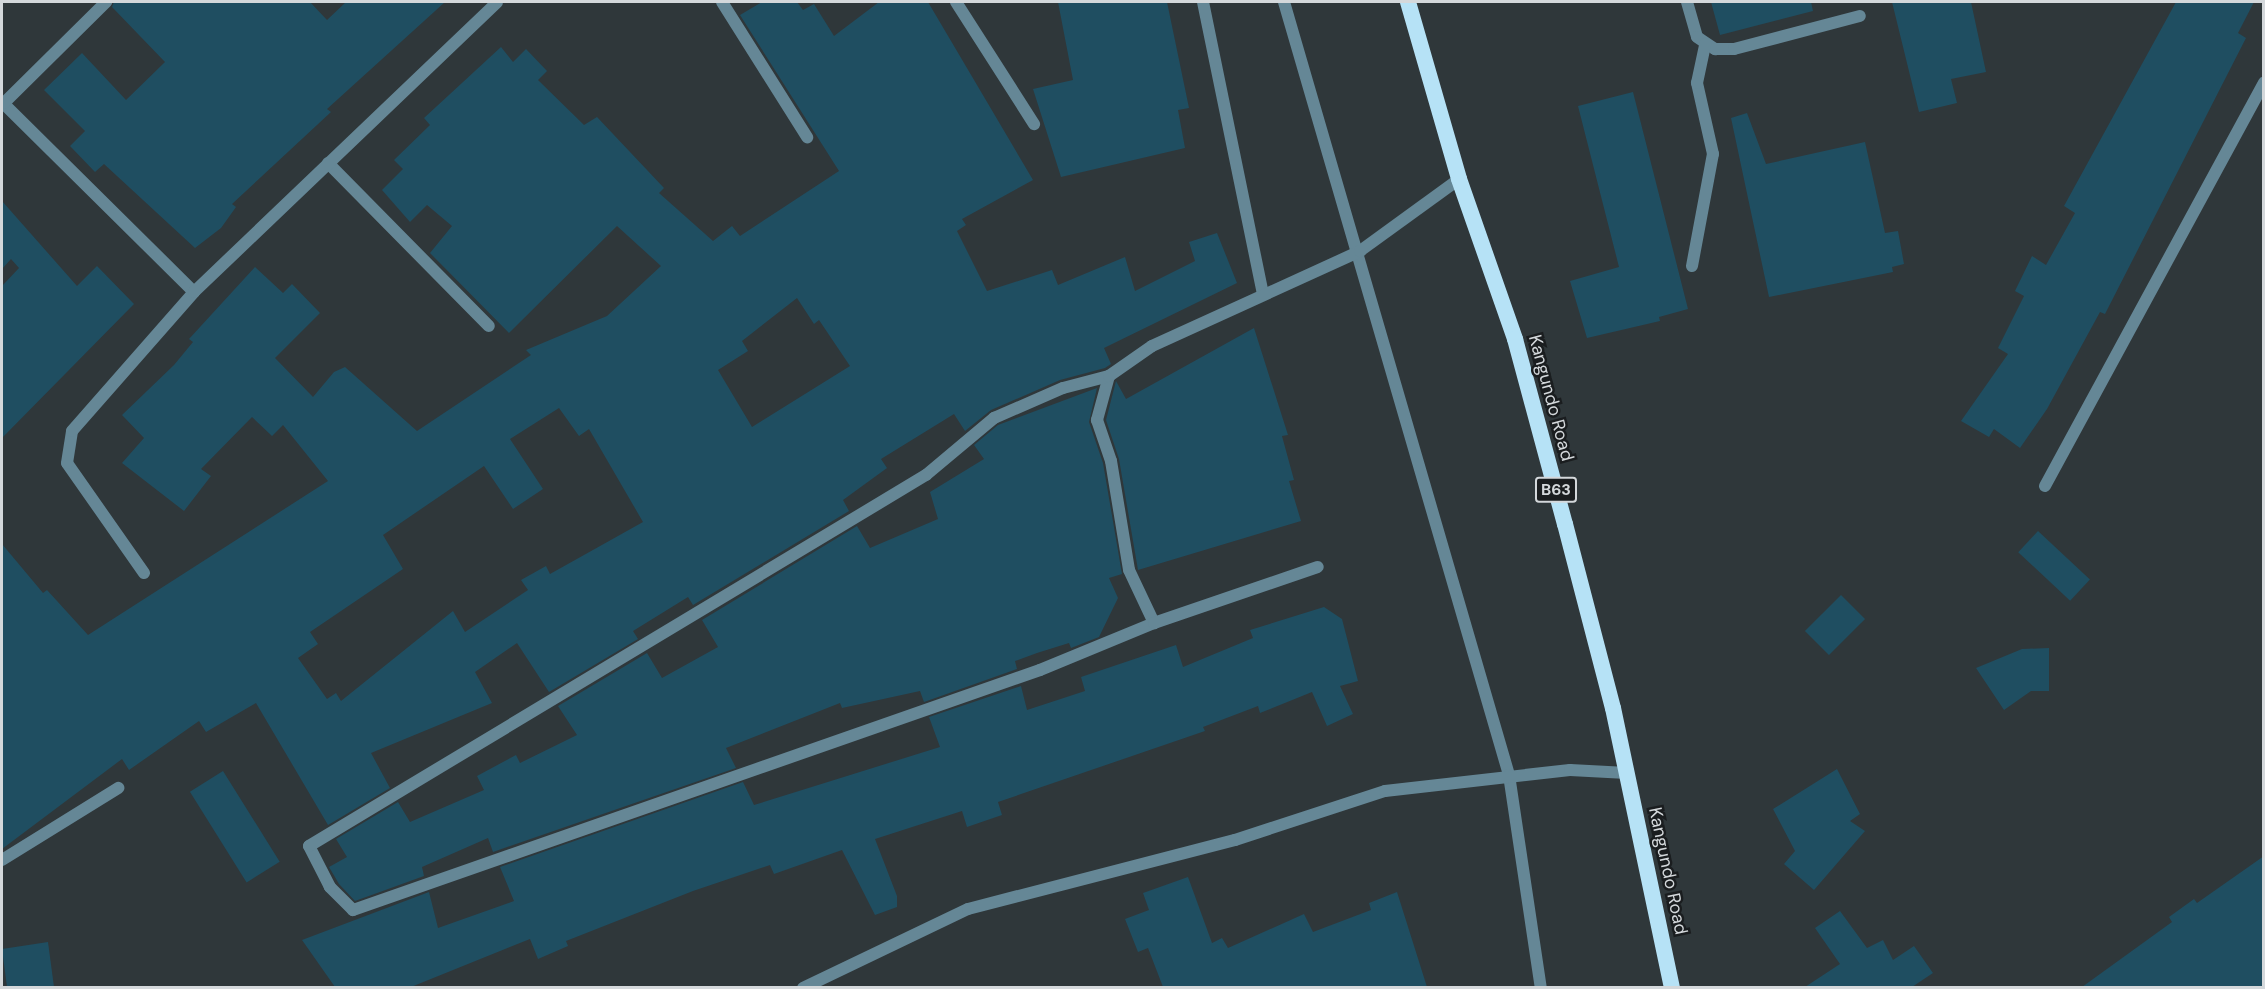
<!DOCTYPE html>
<html>
<head>
<meta charset="utf-8">
<style>
	body { margin:0 }
	#map { position:relative; width:2265px; height:989px; overflow:hidden; background:#2f373a; font-family:"DM Sans",sans-serif }
	div>[style] { position:absolute }
	.building>* { inset:0; background:#1f4e61; transform-origin:0 0 }
	.service>* { height:12px; margin:-6px; padding:0 6px; transform-origin:6px; border-radius:6px; background:#658796 }
	.minor>* { height:12px; margin:-6px; padding:0 6px; transform-origin:6px; border-radius:6px; background:#658796 }
	.trunk>* { height:16px; margin:-8px; padding:0 8px; transform-origin:8px; border-radius:8px; background:#b6e2f6 }
	span { translate:-50% -50%; white-space:nowrap; text-align:center; line-height:1.15; -webkit-text-stroke:5px #1a1d1f; paint-order:stroke }
	.shield-label span { padding:2px 4px; background:#1a1d1f; border:2px solid; border-radius:4px; -webkit-text-stroke-width:0 }
	.shield-label { font-size:16px; color:#d4d8db; font-weight:700 }
	.street-label { font-size:18px; color:#d4d8db }
	.frame { position:absolute; inset:0; border:3px solid #d4d8db; pointer-events:none }
</style>
</head>
<body>
<div id="map">
	<div class="building">
		<div style="clip-path:polygon(114px 2px,310px 2px,327px 20px,346px 2px,445px 2px,327px 109px,331px 112px,232px 204px,236px 207px,221px 228px,195px 248px,104px 164px,95px 172px,70px 146px,85px 131px,44px 90px,82px 53px,126px 100px,165px 62px,112px 7px)"></div>
		<div style="clip-path:polygon(evenodd,762px 2px,797px 2px,803px 10px,814px 4px,834px 36px,879px 2px,928px 2px,1033px 180px,962px 219px,966px 225px,957px 231px,987px 291px,1052px 270px,1058px 285px,1125px 257px,1135px 291px,1195px 261px,1189px 242px,1217px 233px,1237px 283px,1104px 348px,1111px 364px,1105px 368px,1060px 380px,991px 410px,965px 431px,954px 414px,881px 459px,887px 468px,843px 500px,849px 511px,693px 605px,688px 597px,633px 631px,638px 639px,549px 692px,517px 643px,475px 672px,492px 703px,371px 753px,390px 788px,328px 825px,256px 703px,206px 732px,199px 721px,129px 770px,122px 759px,2px 849px,2px 544px,43px 593px,47px 590px,88px 635px,328px 481px,283px 425px,272px 436px,252px 417px,201px 469px,211px 476px,184px 511px,122px 463px,144px 438px,122px 415px,174px 365px,193px 342px,189px 339px,255px 267px,283px 293px,292px 284px,320px 313px,275px 358px,313px 397px,334px 372px,345px 367px,417px 431px,531px 355px,526px 350px,607px 316px,661px 266px,617px 226px,509px 333px,430px 253px,452px 226px,427px 205px,410px 222px,382px 190px,403px 169px,394px 160px,430px 125px,424px 118px,501px 47px,513px 62px,526px 49px,547px 71px,538px 80px,584px 125px,597px 117px,664px 188px,659px 193px,713px 241px,732px 226px,740px 236px,839px 171px,740px 15px,762px 2px,797px 298px,814px 324px,819px 320px,850px 366px,752px 427px,718px 370px,748px 351px,742px 341px,797px 298px,762px 2px,559px 408px,579px 436px,589px 429px,643px 522px,550px 574px,546px 566px,521px 580px,528px 590px,465px 632px,453px 611px,341px 701px,336px 693px,327px 699px,298px 658px,318px 644px,310px 632px,403px 569px,383px 535px,484px 466px,513px 509px,543px 489px,510px 439px,559px 408px)"></div>
		<div style="clip-path:polygon(1058px 2px,1167px 2px,1189px 108px,1178px 110px,1185px 148px,1061px 177px,1033px 89px,1073px 80px)"></div>
		<div style="clip-path:polygon(1711px 2px,1811px 2px,1813px 11px,1720px 35px)"></div>
		<div style="clip-path:polygon(1892px 2px,1971px 2px,1986px 72px,1951px 79px,1957px 103px,1919px 112px)"></div>
		<div style="clip-path:polygon(2176px 2px,2254px 2px,2238px 33px,2246px 38px,2105px 314px,2100px 312px,2047px 409px,2020px 448px,1994px 429px,1989px 437px,1961px 421px,2008px 354px,1998px 348px,2024px 296px,2015px 291px,2032px 256px,2046px 265px,2075px 213px,2064px 206px)"></div>
		<div style="clip-path:polygon(1633px 92px,1688px 309px,1659px 317px,1660px 321px,1587px 338px,1570px 281px,1619px 267px,1578px 106px)"></div>
		<div style="clip-path:polygon(1747px 113px,1766px 164px,1865px 142px,1885px 233px,1898px 231px,1904px 264px,1892px 267px,1893px 272px,1769px 297px,1731px 118px)"></div>
		<div style="clip-path:polygon(2px 201px,77px 286px,97px 266px,134px 304px,2px 438px,2px 286px,19px 268px,11px 259px,2px 269px)"></div>
		<div style="clip-path:polygon(1254px 328px,1288px 435px,1282px 436px,1294px 480px,1289px 481px,1301px 521px,1138px 570px,1119px 459px,1106px 420px,1116px 381px,1126px 399px)"></div>
		<div style="clip-path:polygon(1097px 388px,1089px 422px,1103px 463px,1122px 574px,1109px 578px,1118px 598px,1099px 637px,1071px 648px,1069px 643px,1037px 653px,1015px 661px,1017px 669px,924px 702px,920px 691px,842px 708px,840px 703px,726px 748px,736px 768px,493px 852px,488px 838px,422px 867px,424px 876px,355px 901px,339px 884px,329px 867px,347px 857px,336px 839px,398px 802px,410px 822px,484px 790px,477px 776px,516px 755px,520px 763px,577px 735px,558px 706px,647px 653px,662px 678px,718px 647px,702px 620px,857px 526px,870px 548px,938px 519px,930px 492px,984px 459px,974px 445px,998px 425px)"></div>
		<div style="left:2038px;top:531px;width:71px;height:29px;rotate:43deg"></div>
		<div style="left:1841px;top:595px;width:34px;height:51px;rotate:45deg"></div>
		<div style="clip-path:polygon(1324px 607px,1342px 619px,1358px 681px,1340px 686px,1353px 714px,1327px 726px,1312px 692px,1260px 713px,1258px 706px,1203px 727px,1205px 731px,998px 802px,1002px 815px,967px 827px,962px 811px,875px 839px,897px 896px,897px 907px,875px 915px,842px 850px,774px 874px,770px 865px,693px 891px,566px 941px,568px 946px,538px 959px,530px 939px,411px 987px,335px 987px,302px 940px,429px 892px,438px 928px,514px 901px,500px 867px,743px 782px,754px 805px,940px 747px,929px 717px,1021px 686px,1027px 710px,1085px 691px,1081px 677px,1176px 645px,1183px 667px,1253px 638px,1250px 630px)"></div>
		<div style="clip-path:polygon(2049px 648px,2049px 691px,2031px 691px,2004px 710px,1976px 668px,2022px 649px)"></div>
		<div style="clip-path:polygon(1837px 769px,1860px 814px,1850px 821px,1865px 831px,1814px 890px,1784px 864px,1795px 851px,1773px 809px)"></div>
		<div style="left:223px;top:771px;width:107px;height:39px;rotate:58deg"></div>
		<div style="clip-path:polygon(2264px 856px,2264px 987px,2082px 987px,2172px 922px,2169px 917px,2194px 899px,2197px 903px)"></div>
		<div style="clip-path:polygon(1188px 877px,1212px 943px,1222px 938px,1228px 948px,1304px 914px,1313px 932px,1371px 910px,1369px 903px,1397px 892px,1427px 987px,1163px 987px,1148px 948px,1138px 952px,1125px 919px,1149px 910px,1143px 893px)"></div>
		<div style="clip-path:polygon(1840px 911px,1867px 948px,1883px 940px,1893px 960px,1914px 946px,1933px 973px,1912px 987px,1805px 987px,1840px 964px,1815px 928px)"></div>
		<div style="clip-path:polygon(48px 942px,54px 987px,7px 987px,2px 949px)"></div>
	</div>
	<div class="service">
		<div style="left:1284px;top:2px;width:805px;rotate:73.77deg"></div>
		<div style="left:1509px;top:775px;width:215px;rotate:81.5deg"></div>
	</div>
	<div class="minor">
		<div style="left:722px;top:2px;width:160px;rotate:57.8deg"></div>
		<div style="left:956px;top:2px;width:145px;rotate:57.4deg"></div>
		<div style="left:1203px;top:2px;width:298px;rotate:78.4deg"></div>
		<div style="left:1687px;top:2px;width:36px;rotate:74deg"></div>
		<div style="left:1697px;top:37px;width:22px;rotate:34deg"></div>
		<div style="left:1715px;top:49px;width:19px"></div>
		<div style="left:1734px;top:49px;width:130px;rotate:-14.7deg"></div>
		<div style="left:2px;top:102px;width:270px;rotate:44.7deg"></div>
		<div style="left:4px;top:103px;width:144px;rotate:-44.7deg"></div>
		<div style="left:328px;top:163px;width:229px;rotate:45.4deg"></div>
		<div style="left:1692px;top:266px;width:114px;rotate:-79.4deg"></div>
		<div style="left:1713px;top:154px;width:73px;rotate:-102.7deg"></div>
		<div style="left:1697px;top:83px;width:40px;rotate:-78deg"></div>
		<div style="left:1109px;top:376px;width:46px;rotate:105.3deg"></div>
		<div style="left:1097px;top:420px;width:43px;rotate:71.1deg"></div>
		<div style="left:1111px;top:461px;width:110px;rotate:80.6deg"></div>
		<div style="left:1129px;top:570px;width:59px;rotate:64.7deg"></div>
		<div style="left:1154px;top:623px;width:123px;rotate:157.6deg"></div>
		<div style="left:1040px;top:670px;width:728px;rotate:160.74deg"></div>
		<div style="left:353px;top:910px;width:33px;rotate:-135deg"></div>
		<div style="left:330px;top:887px;width:46px;rotate:-117.1deg"></div>
		<div style="left:309px;top:846px;width:720px;rotate:-31.02deg"></div>
		<div style="left:926px;top:475px;width:89px;rotate:-40deg"></div>
		<div style="left:994px;top:418px;width:75px;rotate:-23.5deg"></div>
		<div style="left:1063px;top:388px;width:48px;rotate:-14.6deg"></div>
		<div style="left:1109px;top:376px;width:52px;rotate:-34.9deg"></div>
		<div style="left:1152px;top:346px;width:229px;rotate:-24.5deg"></div>
		<div style="left:1360px;top:251px;width:122px;rotate:-36deg"></div>
		<div style="left:2045px;top:486px;width:459px;rotate:-61.5deg"></div>
		<div style="left:144px;top:573px;width:134px;rotate:-125deg"></div>
		<div style="left:67px;top:463px;width:32px;rotate:-81deg"></div>
		<div style="left:72px;top:431px;width:185px;rotate:-48.7deg"></div>
		<div style="left:194px;top:292px;width:419px;rotate:-43.7deg"></div>
		<div style="left:1154px;top:623px;width:173px;rotate:-18.9deg"></div>
		<div style="left:2px;top:860px;width:137px;rotate:-31.8deg"></div>
		<div style="left:803px;top:988px;width:183px;rotate:-25.6deg"></div>
		<div style="left:968px;top:909px;width:276px;rotate:-14.5deg"></div>
		<div style="left:1235px;top:840px;width:158px;rotate:-18.1deg"></div>
		<div style="left:1385px;top:791px;width:186px;rotate:-6.5deg"></div>
		<div style="left:1570px;top:770px;width:57px;rotate:3deg"></div>
	</div>
	<div class="trunk">
		<div style="left:1408px;top:2px;width:184px;rotate:73.9deg"></div>
		<div style="left:1459px;top:179px;width:170px;rotate:70.7deg"></div>
		<div style="left:1515px;top:339px;width:192px;rotate:74.9deg"></div>
		<div style="left:1565px;top:524px;width:190px;rotate:75.4deg"></div>
		<div style="left:1613px;top:708px;width:286px;rotate:78.1deg"></div>
	</div>
	<div class="shield-label">
		<span style="left:1556px;top:490px">B63</span>
	</div>
	<div class="street-label">
		<span style="left:1551px;top:398px;rotate:75deg">Kangundo Road</span>
		<span style="left:1668px;top:871px;rotate:78deg">Kangundo Road</span>
	</div>
	<div class="frame"></div>
</div>
</body>
</html>
